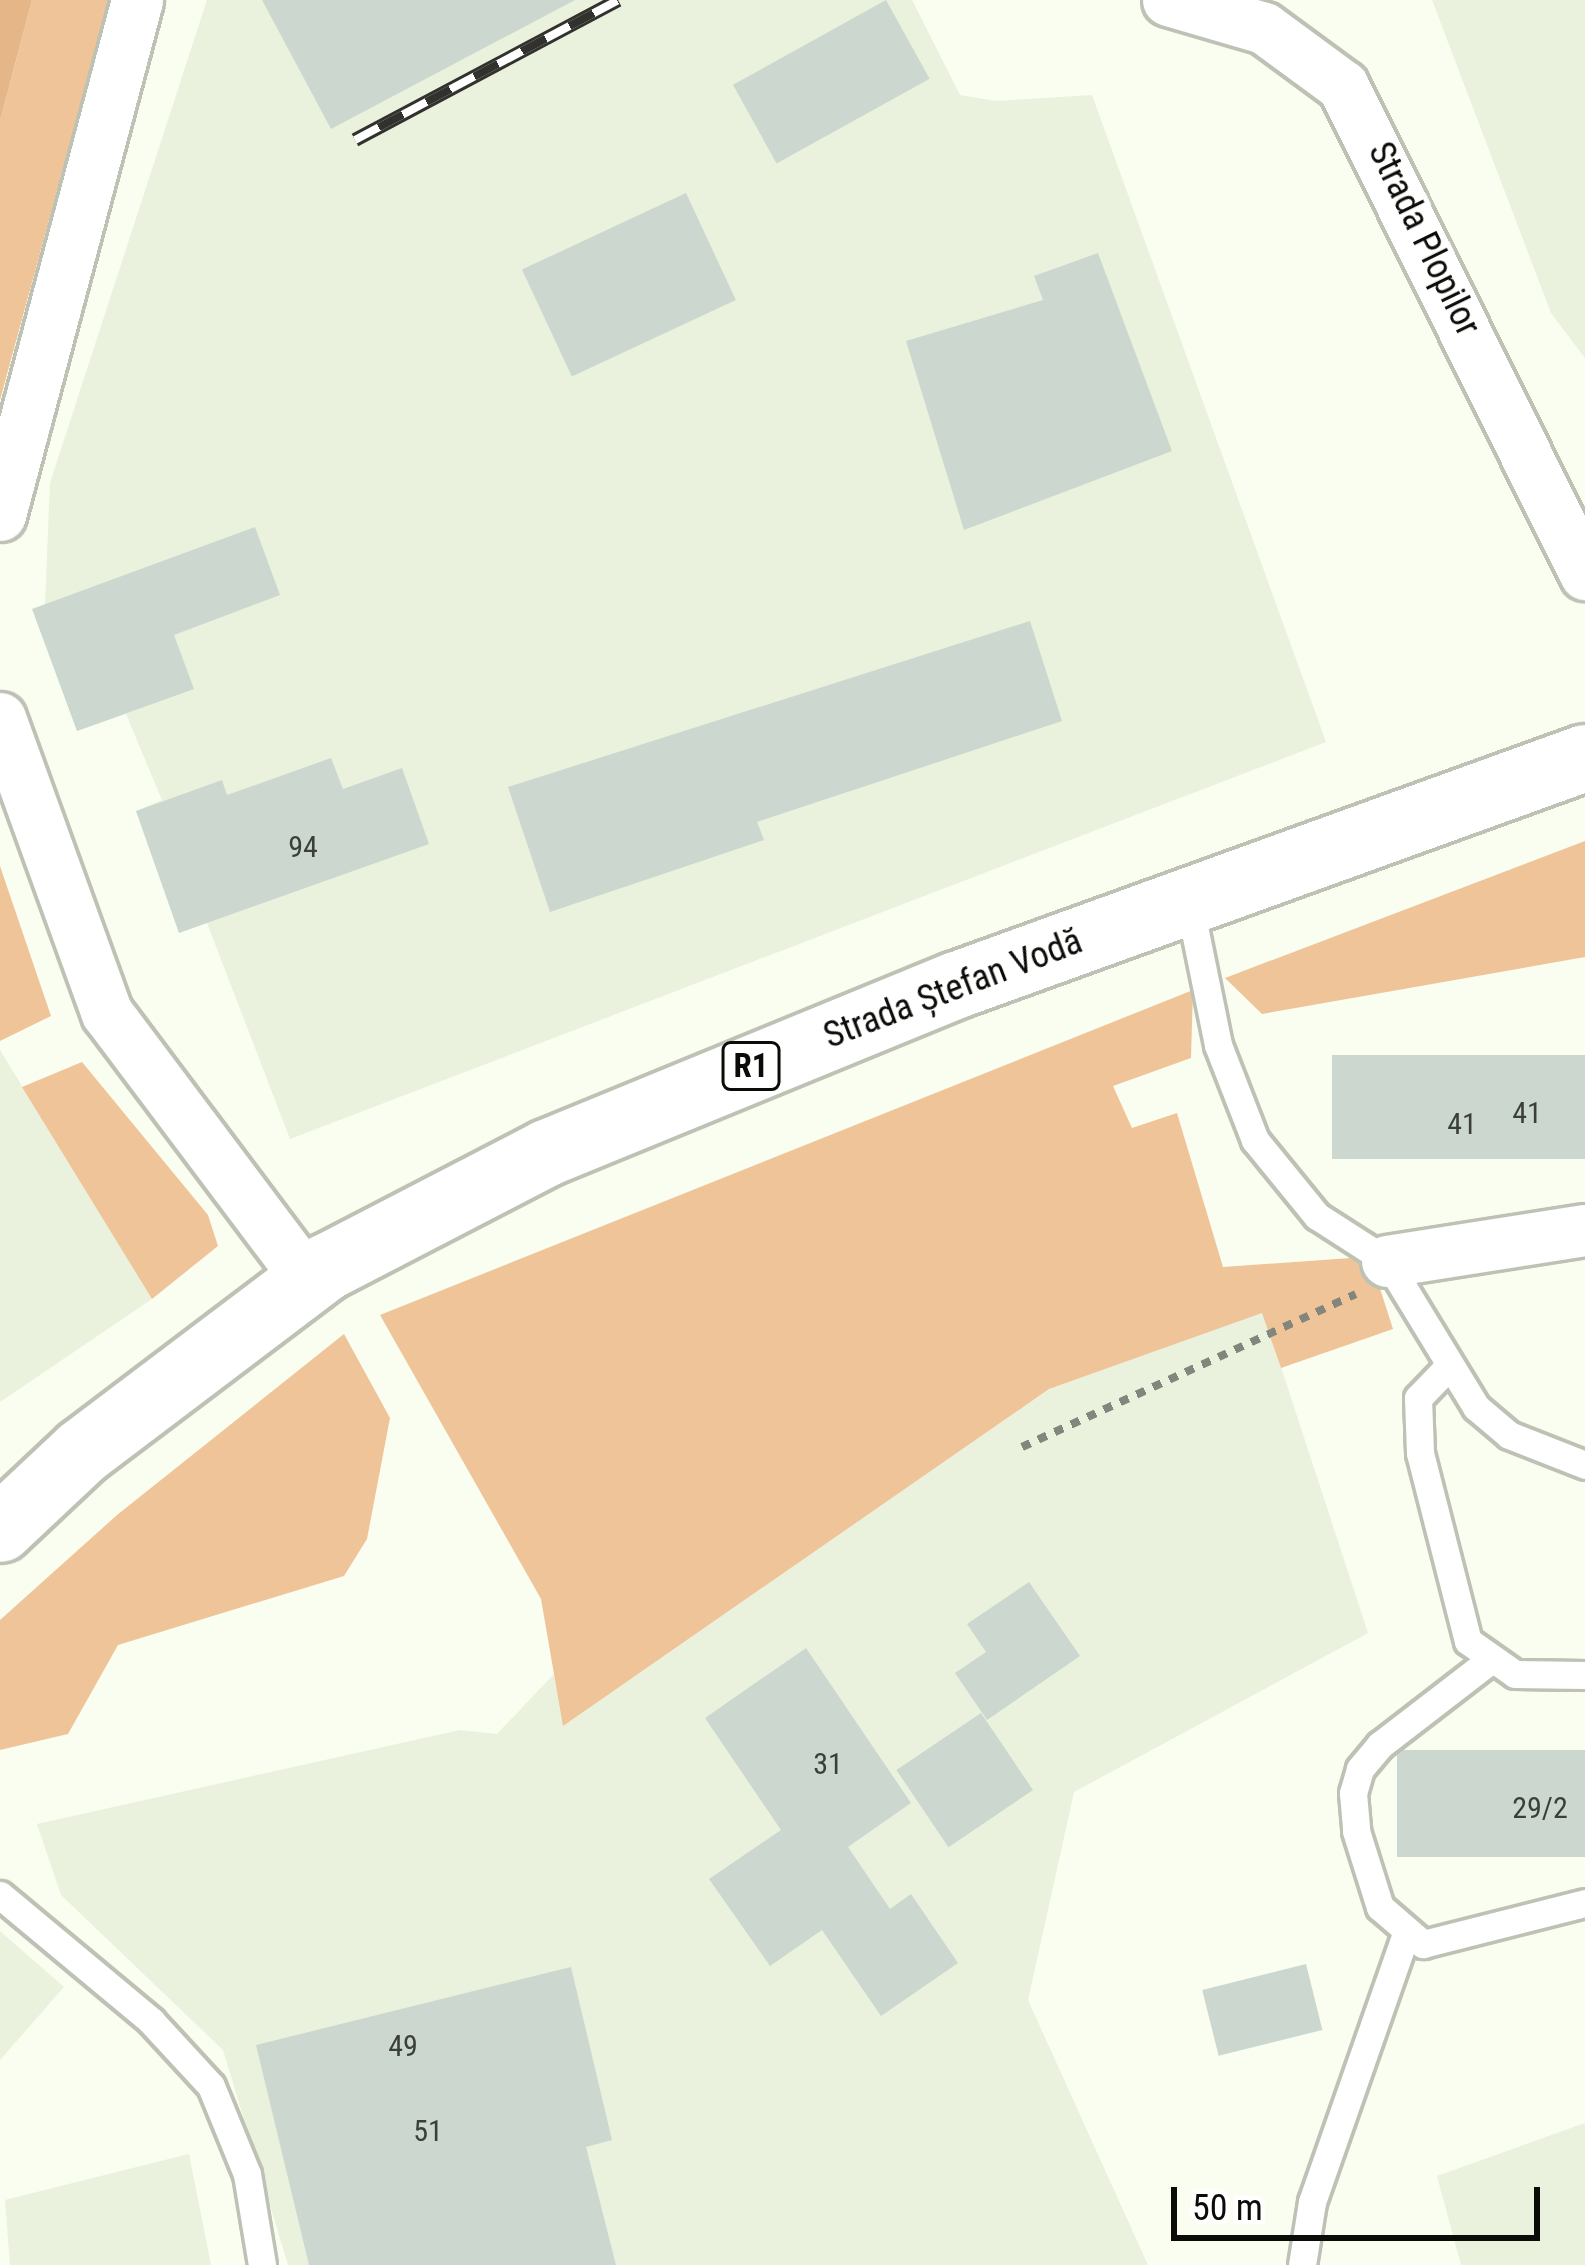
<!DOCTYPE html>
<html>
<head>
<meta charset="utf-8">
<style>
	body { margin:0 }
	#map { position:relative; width:1585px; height:2265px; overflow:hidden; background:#f9fef0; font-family:"Roboto Condensed",sans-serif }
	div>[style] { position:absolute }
	.built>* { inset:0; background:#eaf1dd }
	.green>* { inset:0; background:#f0c499 }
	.forest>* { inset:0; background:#e5b687 }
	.building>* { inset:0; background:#ccd8cf; transform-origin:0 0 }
	.path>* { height:8px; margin-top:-4px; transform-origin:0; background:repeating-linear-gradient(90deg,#83867d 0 9px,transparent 0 18px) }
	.roads { filter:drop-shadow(3px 0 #bdc2b5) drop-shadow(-3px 0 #bdc2b5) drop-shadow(0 3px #bdc2b5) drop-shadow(0 -3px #bdc2b5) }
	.lane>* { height:27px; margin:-13.5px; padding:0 13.5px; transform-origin:13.5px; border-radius:13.5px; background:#fff }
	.street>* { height:51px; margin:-25.5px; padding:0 25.5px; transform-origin:25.5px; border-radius:25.5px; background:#fff }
	.highway>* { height:66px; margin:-33px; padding:0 33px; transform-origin:33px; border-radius:33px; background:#fff }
	.rail>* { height:14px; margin-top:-7px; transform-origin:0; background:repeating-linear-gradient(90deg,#fff 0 27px,#31322d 0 54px); box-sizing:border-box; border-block:3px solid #31322d }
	span { translate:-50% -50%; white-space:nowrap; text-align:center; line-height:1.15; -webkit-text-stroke:10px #fff; paint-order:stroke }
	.number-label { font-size:30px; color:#3b3f3a }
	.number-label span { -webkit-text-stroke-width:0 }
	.shield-label span { padding:3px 9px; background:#fff; border:3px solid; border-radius:9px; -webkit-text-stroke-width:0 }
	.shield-label { font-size:33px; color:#0b0c08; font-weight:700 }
	.street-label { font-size:36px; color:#0b0c08 }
	.scale { position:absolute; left:1171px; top:2187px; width:369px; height:54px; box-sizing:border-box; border:6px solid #0b0c08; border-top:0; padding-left:15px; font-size:36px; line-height:42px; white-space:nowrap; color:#0b0c08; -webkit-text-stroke:9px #fff; paint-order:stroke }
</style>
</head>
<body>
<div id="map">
	<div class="built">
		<div style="clip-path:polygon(207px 0,912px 0,960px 95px,996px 101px,1092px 95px,1326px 742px,290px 1139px,207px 923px,179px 933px,136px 811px,162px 800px,126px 714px,77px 731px,33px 610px,45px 604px,50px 483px)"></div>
		<div style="clip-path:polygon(1432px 0,1585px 0,1585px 358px,1551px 313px)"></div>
		<div style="clip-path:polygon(0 1050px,152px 1299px,0 1402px)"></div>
		<div style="clip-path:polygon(1263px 1312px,1368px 1633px,1074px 1792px,1028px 2000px,1148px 2265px,288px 2265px,223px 2050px,61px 1895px,37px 1824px,460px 1730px,497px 1734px,554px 1674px,564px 1725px,1049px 1389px)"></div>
		<div style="clip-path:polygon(0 1931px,64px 1987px,0 2060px)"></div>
		<div style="clip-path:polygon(1585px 2123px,1585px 2265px,1461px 2265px,1437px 2176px)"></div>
		<div style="clip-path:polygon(189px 2154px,211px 2265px,10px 2265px,5px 2200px)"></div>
	</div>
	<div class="green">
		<div style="clip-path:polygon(32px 0,109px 0,0 400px,0 121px)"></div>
		<div style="clip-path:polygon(1585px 841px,1585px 957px,1262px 1014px,1225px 978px)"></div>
		<div style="clip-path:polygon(0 866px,51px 1016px,0 1041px)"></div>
		<div style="clip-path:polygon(1193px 990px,1191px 1058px,1113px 1086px,1132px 1128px,1177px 1113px,1223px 1267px,1351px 1258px,1376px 1276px,1393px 1329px,1281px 1368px,1262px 1313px,1049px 1389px,563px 1726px,541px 1599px,380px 1315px)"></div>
		<div style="clip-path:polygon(82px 1062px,208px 1215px,218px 1246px,152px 1299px,22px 1087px)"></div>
		<div style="clip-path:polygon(344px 1334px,390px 1418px,367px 1539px,344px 1576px,118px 1645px,68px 1734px,0 1750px,0 1620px,117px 1515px)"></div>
	</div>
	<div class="forest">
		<div style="clip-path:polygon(0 0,32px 0,0 121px)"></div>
	</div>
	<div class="building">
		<div style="clip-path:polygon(262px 0,575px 0,331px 129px)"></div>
		<div style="left:886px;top:0;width:90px;height:175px;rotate:61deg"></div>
		<div style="left:686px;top:193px;width:118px;height:181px;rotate:65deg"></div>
		<div style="clip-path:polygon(1098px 253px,1172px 451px,964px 530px,906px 341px,1043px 300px,1034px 276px)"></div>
		<div style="clip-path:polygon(255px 527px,280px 595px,174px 635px,194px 689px,77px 731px,32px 609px)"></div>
		<div style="clip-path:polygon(1030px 621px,1062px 721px,757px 822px,764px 840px,550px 912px,508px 787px)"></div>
		<div style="clip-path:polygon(331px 758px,343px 789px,402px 768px,429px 844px,179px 933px,136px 811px,222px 780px,227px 795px)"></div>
		<div style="left:1585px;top:1055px;width:104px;height:253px;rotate:90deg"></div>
		<div style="clip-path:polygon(1029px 1582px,1080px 1656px,987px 1720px,955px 1673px,986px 1652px,967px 1624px)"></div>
		<div style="clip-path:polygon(806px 1648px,911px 1803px,848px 1847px,890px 1909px,911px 1894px,958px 1963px,881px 2016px,822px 1930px,770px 1966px,709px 1879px,781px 1830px,705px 1718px)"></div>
		<div style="left:981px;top:1713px;width:93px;height:102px;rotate:56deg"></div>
		<div style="left:1585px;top:1750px;width:107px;height:188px;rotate:90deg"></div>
		<div style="left:1306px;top:1964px;width:68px;height:107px;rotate:76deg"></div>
		<div style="clip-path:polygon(571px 1967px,612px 2140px,586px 2147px,616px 2265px,309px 2265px,256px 2045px)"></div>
	</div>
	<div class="path">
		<div style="left:1022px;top:1447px;width:367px;rotate:-24.6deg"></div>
	</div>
	<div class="roads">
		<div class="lane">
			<div style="left:1189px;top:902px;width:146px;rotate:78.5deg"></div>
			<div style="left:1218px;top:1045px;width:102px;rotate:68.7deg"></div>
			<div style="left:1255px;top:1140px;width:98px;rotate:50.8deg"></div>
			<div style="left:1317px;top:1216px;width:83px;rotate:32.7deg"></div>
			<div style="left:1387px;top:1261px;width:171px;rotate:58.6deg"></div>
			<div style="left:1476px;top:1407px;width:43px;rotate:40.3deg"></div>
			<div style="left:1509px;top:1435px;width:82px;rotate:21.5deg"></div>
			<div style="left:1446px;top:1369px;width:40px;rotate:134deg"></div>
			<div style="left:1418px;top:1398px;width:55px;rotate:87.9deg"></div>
			<div style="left:1420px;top:1453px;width:194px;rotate:75.7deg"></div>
			<div style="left:1468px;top:1641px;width:57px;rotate:35.1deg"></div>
			<div style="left:1515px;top:1674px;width:70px;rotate:0.8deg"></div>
			<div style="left:1489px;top:1661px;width:138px;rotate:142.4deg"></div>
			<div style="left:1380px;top:1745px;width:31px;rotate:130deg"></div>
			<div style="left:1360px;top:1769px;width:25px;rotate:106deg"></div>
			<div style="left:1353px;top:1793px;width:38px;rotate:85deg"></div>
			<div style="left:1356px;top:1831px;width:80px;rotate:72.5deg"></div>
			<div style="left:1380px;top:1907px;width:57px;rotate:40.7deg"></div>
			<div style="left:1423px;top:1944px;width:167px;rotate:-14.2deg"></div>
			<div style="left:0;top:1895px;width:197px;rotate:39.8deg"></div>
			<div style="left:151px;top:2021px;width:88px;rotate:47.3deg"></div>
			<div style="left:211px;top:2086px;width:95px;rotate:67.8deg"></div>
			<div style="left:247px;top:2174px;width:92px;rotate:80.6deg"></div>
			<div style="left:1302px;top:2265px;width:64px;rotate:-81deg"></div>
			<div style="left:1312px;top:2202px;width:282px;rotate:-70.7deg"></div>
		</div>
		<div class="street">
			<div style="left:1168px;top:0;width:100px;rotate:16.3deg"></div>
			<div style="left:1264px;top:28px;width:98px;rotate:36.3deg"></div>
			<div style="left:1343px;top:86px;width:545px;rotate:63.62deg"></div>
			<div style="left:0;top:515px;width:533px;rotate:-75.1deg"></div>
			<div style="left:0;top:718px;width:314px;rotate:70.1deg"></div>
			<div style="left:107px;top:1013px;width:335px;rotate:53.1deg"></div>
			<div style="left:1387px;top:1261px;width:200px;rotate:-8.9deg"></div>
		</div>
		<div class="highway">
			<div style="left:0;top:1529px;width:112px;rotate:-43.2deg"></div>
			<div style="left:82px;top:1452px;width:307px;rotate:-37.1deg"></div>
			<div style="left:327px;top:1267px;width:248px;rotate:-27.4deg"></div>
			<div style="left:547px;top:1153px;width:443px;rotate:-22.3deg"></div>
			<div style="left:957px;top:985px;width:668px;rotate:-19.87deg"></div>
		</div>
	</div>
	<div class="rail">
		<div style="left:355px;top:140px;width:298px;rotate:-28deg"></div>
	</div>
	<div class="number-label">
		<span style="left:303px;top:847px">94</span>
		<span style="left:1527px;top:1113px">41</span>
		<span style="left:1462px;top:1124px">41</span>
		<span style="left:828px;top:1764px">31</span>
		<span style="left:1540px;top:1808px">29/2</span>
		<span style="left:403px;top:2046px">49</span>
		<span style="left:428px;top:2131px">51</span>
	</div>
	<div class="shield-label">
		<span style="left:751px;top:1066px">R1</span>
	</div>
	<div class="street-label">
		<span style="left:1424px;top:239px;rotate:64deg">Strada Plopilor</span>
		<span style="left:953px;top:989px;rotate:-21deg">Strada Ștefan Vodă</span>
	</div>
	<div class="scale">50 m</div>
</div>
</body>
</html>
